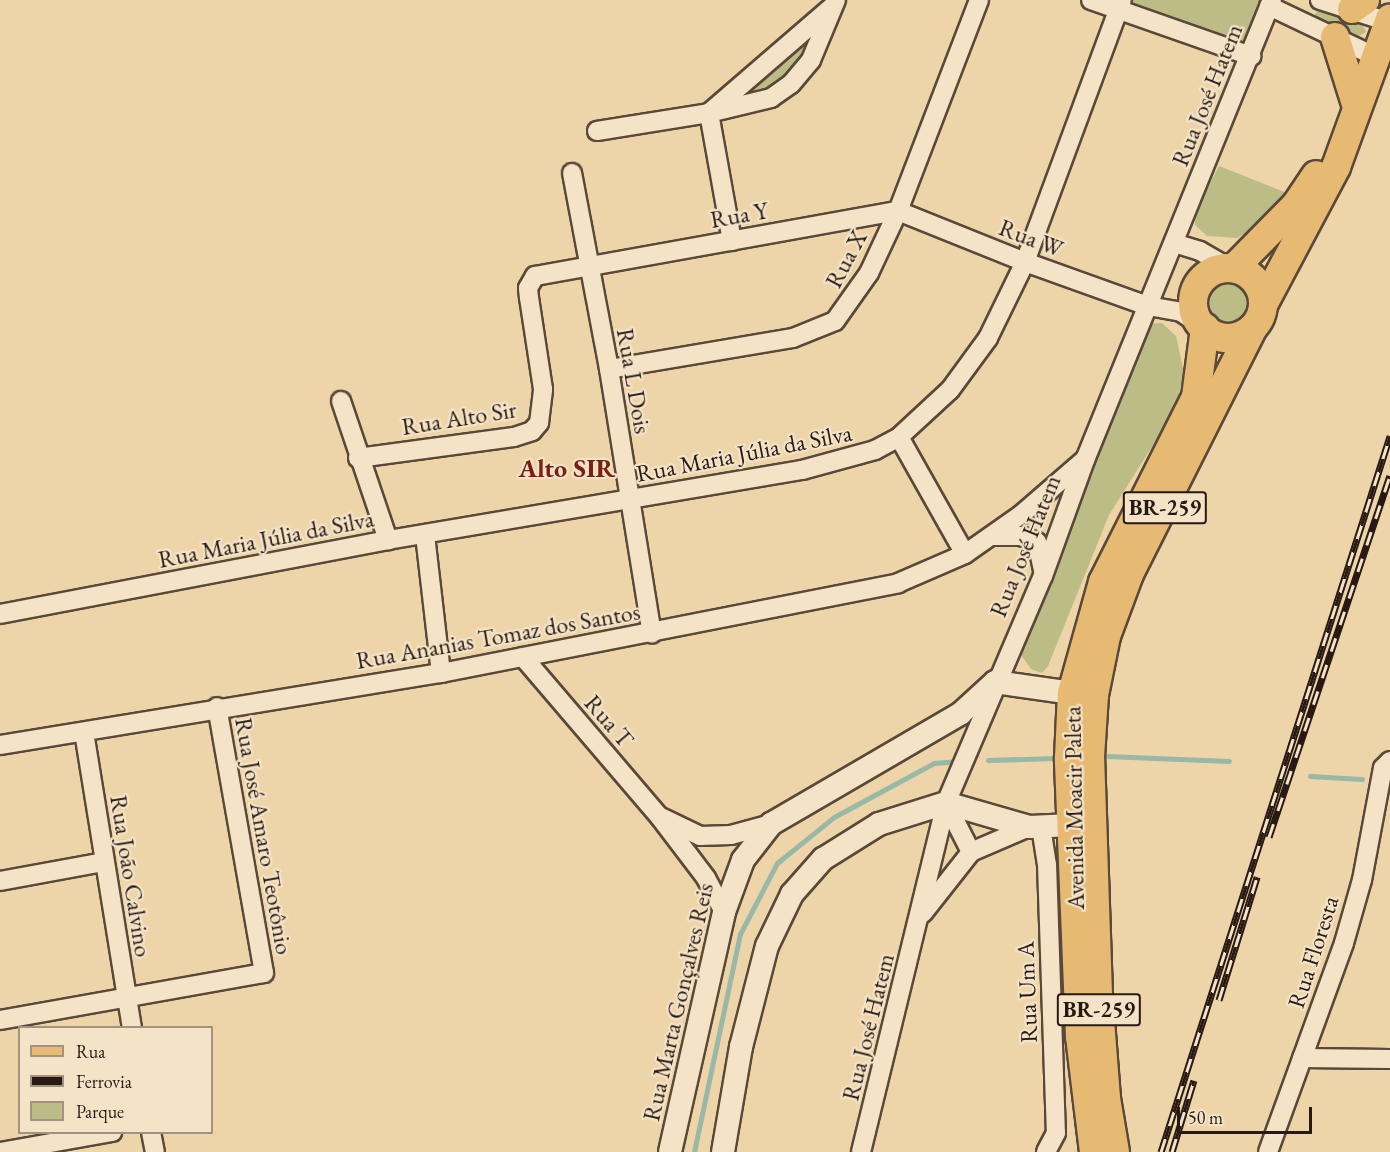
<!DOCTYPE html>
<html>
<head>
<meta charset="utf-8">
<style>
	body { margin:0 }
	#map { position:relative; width:1390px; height:1152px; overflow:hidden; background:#eed4a9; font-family:"EB Garamond",serif }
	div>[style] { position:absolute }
	.green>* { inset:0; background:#bbbc86 }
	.round { border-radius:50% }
	.stream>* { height:5px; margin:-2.5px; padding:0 2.5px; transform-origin:2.5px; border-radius:2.5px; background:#99b8a7 }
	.roads { filter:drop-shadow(2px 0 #5a4838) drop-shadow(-2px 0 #5a4838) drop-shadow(0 2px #5a4838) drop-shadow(0 -2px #5a4838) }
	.minor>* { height:18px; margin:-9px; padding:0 9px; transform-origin:9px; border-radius:9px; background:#f4e3c7 }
	.tertiary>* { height:22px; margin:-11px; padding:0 11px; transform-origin:11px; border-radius:11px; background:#f4e3c7 }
	.primary>* { height:28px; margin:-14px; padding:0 14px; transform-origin:14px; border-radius:14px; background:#e7ba74 }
	.primary>.ring { margin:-14px; padding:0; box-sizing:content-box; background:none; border:28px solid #e7ba74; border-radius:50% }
	.rail>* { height:7px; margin-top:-3.5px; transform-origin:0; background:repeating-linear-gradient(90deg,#f4e3c7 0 14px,#281912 0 28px); box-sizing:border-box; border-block:2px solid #281912 }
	span { translate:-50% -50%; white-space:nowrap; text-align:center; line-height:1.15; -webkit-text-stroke:4.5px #f4e3c7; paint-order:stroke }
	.shield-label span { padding:2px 4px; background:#f4e3c7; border:2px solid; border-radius:4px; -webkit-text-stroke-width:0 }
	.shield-label { font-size:22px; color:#281912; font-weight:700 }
	.street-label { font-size:24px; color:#281912 }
	.neighbourhood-label { font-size:26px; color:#7a1f14; font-weight:700 }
	.legend { position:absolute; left:18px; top:1026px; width:195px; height:108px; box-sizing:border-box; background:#f4e3c7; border:2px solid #a2927f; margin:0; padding:8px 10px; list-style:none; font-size:18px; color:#281912 }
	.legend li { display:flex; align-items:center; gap:12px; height:30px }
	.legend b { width:30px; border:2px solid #a2927f }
	.scale { position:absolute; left:1177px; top:1107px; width:135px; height:27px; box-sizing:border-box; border:3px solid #281912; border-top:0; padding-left:8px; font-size:18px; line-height:21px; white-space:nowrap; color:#281912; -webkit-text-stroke:4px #f4e3c7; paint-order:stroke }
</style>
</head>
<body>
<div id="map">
	<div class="green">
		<div style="clip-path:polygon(1122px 0,1272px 0,1251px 56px,1118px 9px)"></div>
		<div style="clip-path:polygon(1317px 10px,1361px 21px,1366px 32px,1355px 38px,1314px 18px)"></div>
		<div style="clip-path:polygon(825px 16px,814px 46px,769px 96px,722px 107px)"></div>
		<div style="clip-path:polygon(1219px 166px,1292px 195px,1269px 220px,1237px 238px,1207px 236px,1195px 225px,1196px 210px)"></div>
		<div class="round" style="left:1198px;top:273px;width:58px;height:58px"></div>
		<div style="clip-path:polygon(1162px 323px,1176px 336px,1184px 373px,1175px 410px,1109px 515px,1048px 666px,1042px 673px,1031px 669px,1021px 655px,1147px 324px)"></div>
	</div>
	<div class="stream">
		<div style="left:1106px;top:756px;width:123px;rotate:2.3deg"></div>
		<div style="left:988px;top:760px;width:68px;rotate:-1.7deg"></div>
		<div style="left:1310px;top:776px;width:52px;rotate:3.3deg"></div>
		<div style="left:694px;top:1152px;width:223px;rotate:-78.1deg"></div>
		<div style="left:740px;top:934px;width:80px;rotate:-62.5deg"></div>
		<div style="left:777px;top:863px;width:73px;rotate:-38.9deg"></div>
		<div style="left:834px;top:817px;width:114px;rotate:-28.4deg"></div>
		<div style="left:934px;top:763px;width:21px;rotate:-5deg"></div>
	</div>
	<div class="roads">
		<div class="minor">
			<div style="left:1091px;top:0;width:170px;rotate:19.3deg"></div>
			<div style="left:1320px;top:0;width:72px;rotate:17.7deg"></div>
			<div style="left:1269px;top:6px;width:119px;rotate:25.5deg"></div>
			<div style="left:597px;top:131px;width:113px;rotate:-9.1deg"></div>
			<div style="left:709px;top:113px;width:64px;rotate:-13.6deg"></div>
			<div style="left:771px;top:98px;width:24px;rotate:-35deg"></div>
			<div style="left:791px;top:84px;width:31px;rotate:-50deg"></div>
			<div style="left:811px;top:60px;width:65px;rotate:-67.4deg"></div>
			<div style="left:572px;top:173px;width:199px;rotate:79.3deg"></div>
			<div style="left:609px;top:369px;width:268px;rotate:80.8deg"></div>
			<div style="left:898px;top:211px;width:137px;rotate:21.9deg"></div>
			<div style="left:1025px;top:262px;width:131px;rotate:19.7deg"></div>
			<div style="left:1148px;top:306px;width:34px;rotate:10deg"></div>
			<div style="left:1181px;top:312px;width:23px;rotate:34deg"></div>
			<div style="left:732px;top:241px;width:130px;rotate:-100.2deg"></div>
			<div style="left:709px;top:113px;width:162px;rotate:-40.8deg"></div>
			<div style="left:1174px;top:243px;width:27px;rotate:17deg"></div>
			<div style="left:1200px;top:251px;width:32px;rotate:30deg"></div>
			<div style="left:609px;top:369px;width:187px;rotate:-9.6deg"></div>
			<div style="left:793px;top:338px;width:45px;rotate:-22deg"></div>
			<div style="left:835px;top:321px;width:59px;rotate:-54.7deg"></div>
			<div style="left:869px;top:273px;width:68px;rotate:-64.9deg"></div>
			<div style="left:898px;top:211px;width:226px;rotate:-69deg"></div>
			<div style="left:341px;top:401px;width:147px;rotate:71.3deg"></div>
			<div style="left:899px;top:437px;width:134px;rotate:60.6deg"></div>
			<div style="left:358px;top:458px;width:157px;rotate:-7.7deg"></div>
			<div style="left:514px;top:437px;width:19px;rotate:-18deg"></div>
			<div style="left:532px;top:431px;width:11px;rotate:-49deg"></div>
			<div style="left:539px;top:423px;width:34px;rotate:-83deg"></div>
			<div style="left:543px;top:389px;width:92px;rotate:-98.7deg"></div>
			<div style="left:529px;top:298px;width:10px;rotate:-96deg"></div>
			<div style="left:528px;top:288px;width:14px;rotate:-60deg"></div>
			<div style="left:535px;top:276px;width:369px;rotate:-10.2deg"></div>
			<div style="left:425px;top:535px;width:139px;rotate:83.4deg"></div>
			<div style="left:992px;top:536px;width:29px"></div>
			<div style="left:1021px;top:536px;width:17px;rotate:21deg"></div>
			<div style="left:1037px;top:542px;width:29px;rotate:78deg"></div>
			<div style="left:0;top:614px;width:395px;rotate:-10.8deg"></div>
			<div style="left:388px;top:540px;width:420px;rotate:-9.6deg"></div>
			<div style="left:802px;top:470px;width:76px;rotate:-15.3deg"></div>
			<div style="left:875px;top:450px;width:27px;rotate:-28deg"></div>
			<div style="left:899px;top:437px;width:69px;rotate:-42.7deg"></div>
			<div style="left:950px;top:390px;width:64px;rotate:-53.8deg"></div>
			<div style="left:988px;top:338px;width:85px;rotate:-64deg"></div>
			<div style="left:1025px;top:262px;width:279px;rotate:-69.7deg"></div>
			<div style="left:523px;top:657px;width:209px;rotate:49.5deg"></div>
			<div style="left:659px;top:816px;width:78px;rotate:52.8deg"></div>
			<div style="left:706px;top:878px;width:38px;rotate:62deg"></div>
			<div style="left:84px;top:732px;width:300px;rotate:80.8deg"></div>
			<div style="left:0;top:745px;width:447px;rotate:-9.3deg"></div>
			<div style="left:441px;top:673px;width:466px;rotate:-11.1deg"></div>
			<div style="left:898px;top:583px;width:73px;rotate:-23.4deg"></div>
			<div style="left:965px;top:554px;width:70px;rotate:-35.1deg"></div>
			<div style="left:1022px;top:514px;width:81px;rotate:-41deg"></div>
			<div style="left:946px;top:803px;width:55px;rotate:63deg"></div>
			<div style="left:663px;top:818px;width:41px;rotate:25.9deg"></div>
			<div style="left:700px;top:836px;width:31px;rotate:-2deg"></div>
			<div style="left:731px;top:835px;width:41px;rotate:-15.4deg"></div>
			<div style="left:1041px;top:827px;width:37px;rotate:81deg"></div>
			<div style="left:1047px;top:864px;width:269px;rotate:88.1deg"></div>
			<div style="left:1056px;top:1133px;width:21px;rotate:118deg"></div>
			<div style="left:0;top:881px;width:106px;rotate:-10.4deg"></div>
			<div style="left:923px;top:913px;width:78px;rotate:-51.8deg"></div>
			<div style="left:971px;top:852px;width:63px;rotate:-23.3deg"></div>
			<div style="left:0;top:1020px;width:268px;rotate:-10.1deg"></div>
			<div style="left:264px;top:973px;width:270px;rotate:-100deg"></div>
			<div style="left:1302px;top:1058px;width:88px;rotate:0.7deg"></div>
			<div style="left:151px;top:1132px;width:20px;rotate:79deg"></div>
			<div style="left:0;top:1152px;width:114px;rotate:-10.1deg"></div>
			<div style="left:861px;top:1152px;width:359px;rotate:-76.3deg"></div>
			<div style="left:946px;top:803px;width:247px;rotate:-66.9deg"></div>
			<div style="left:1043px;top:576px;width:123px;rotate:-70.1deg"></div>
			<div style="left:1085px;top:460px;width:497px;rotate:-67.9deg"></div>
			<div style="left:1268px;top:1152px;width:222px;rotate:-70deg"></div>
			<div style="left:1344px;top:943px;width:66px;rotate:-74.1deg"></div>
			<div style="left:1362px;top:880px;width:114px;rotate:-79.4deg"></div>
			<div style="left:1383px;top:768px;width:10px;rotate:-45deg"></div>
		</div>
		<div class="tertiary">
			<div style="left:670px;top:1152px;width:246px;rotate:-77.3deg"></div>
			<div style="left:724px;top:912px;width:55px;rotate:-69.9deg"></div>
			<div style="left:743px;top:860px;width:46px;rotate:-52.1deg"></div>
			<div style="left:771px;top:824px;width:219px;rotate:-30.2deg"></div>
			<div style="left:960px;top:714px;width:47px;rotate:-42.4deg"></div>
			<div style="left:995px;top:682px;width:78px;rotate:8.1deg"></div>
			<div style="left:723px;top:1152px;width:107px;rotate:-80.3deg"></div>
			<div style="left:741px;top:1047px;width:104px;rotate:-75.6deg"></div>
			<div style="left:767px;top:946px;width:58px;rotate:-64.3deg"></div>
			<div style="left:792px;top:894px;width:47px;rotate:-48.5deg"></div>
			<div style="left:823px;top:859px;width:66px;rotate:-32deg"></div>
			<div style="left:879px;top:824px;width:70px;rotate:-17.4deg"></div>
			<div style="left:946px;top:803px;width:86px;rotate:16.1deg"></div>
			<div style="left:1029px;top:827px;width:42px;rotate:-2.7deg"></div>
		</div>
		<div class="primary">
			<div style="left:1352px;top:9px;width:16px;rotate:-35deg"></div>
			<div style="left:1335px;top:37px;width:70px;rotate:72.6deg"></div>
			<div style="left:1234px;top:268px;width:88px;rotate:-45.5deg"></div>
			<div style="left:1296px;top:205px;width:36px;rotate:-56deg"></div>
			<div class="ring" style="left:1193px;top:268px;width:42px;height:42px"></div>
			<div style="left:1263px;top:305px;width:156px;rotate:-62.1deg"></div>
			<div style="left:1336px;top:167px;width:158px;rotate:-70deg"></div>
			<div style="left:1094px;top:1152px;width:116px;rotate:-96.9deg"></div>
			<div style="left:1080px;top:1037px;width:279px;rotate:-92.3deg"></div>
			<div style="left:1069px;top:758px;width:65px;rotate:-87.4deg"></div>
			<div style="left:1072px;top:693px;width:115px;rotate:-74.4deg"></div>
			<div style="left:1103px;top:582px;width:207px;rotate:-63.3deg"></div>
			<div style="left:1196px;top:397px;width:70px;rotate:-82.6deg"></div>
			<div style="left:1115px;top:1152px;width:55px;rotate:-99.5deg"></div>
			<div style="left:1106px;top:1098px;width:103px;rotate:-94.4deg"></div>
			<div style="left:1098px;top:995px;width:238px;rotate:-91.9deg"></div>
			<div style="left:1090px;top:757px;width:62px;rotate:-86.3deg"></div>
			<div style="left:1094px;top:695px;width:60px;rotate:-78.5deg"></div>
			<div style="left:1106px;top:636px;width:66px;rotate:-69.6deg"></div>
			<div style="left:1129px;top:574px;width:276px;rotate:-63.3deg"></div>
		</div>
	</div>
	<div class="rail">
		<div style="left:1269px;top:837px;width:381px;rotate:-71.5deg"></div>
		<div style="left:1219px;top:1000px;width:129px;rotate:-72.8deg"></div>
		<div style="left:1161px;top:1152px;width:752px;rotate:-72.26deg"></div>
		<div style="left:1172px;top:1152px;width:75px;rotate:-73deg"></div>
	</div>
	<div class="shield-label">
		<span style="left:1165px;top:508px">BR-259</span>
		<span style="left:1099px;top:1010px">BR-259</span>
	</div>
	<div class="street-label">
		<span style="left:1207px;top:95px;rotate:-68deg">Rua José Hatem</span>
		<span style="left:739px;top:215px;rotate:-10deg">Rua Y</span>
		<span style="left:1031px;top:238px;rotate:21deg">Rua W</span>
		<span style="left:846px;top:259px;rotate:-62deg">Rua X</span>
		<span style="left:634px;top:381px;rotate:80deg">Rua L Dois</span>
		<span style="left:459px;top:418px;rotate:-9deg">Rua Alto Sir</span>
		<span style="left:744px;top:453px;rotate:-11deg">Rua Maria Júlia da Silva</span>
		<span style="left:266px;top:539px;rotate:-11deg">Rua Maria Júlia da Silva</span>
		<span style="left:1025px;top:546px;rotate:-68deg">Rua José Hatem</span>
		<span style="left:498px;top:636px;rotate:-10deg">Rua Ananias Tomaz dos Santos</span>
		<span style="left:609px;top:721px;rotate:49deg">Rua T</span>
		<span style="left:1074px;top:808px;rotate:-91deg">Avenida Moacir Paleta</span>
		<span style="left:264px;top:836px;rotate:80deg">Rua José Amaro Teotônio</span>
		<span style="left:131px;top:876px;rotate:81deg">Rua João Calvino</span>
		<span style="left:1313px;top:952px;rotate:-72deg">Rua Floresta</span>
		<span style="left:1027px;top:992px;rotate:-92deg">Rua Um A</span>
		<span style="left:678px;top:1002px;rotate:-77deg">Rua Marta Gonçalves Reis</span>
		<span style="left:868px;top:1027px;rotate:-76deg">Rua José Hatem</span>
	</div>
	<div class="neighbourhood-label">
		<span style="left:567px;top:469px">Alto SIR</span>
	</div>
	<ul class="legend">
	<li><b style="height:8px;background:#e7ba74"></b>Rua</li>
	<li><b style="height:8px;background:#281912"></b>Ferrovia</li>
	<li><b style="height:16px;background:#bbbc86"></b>Parque</li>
	</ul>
	<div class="scale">50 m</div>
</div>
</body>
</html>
